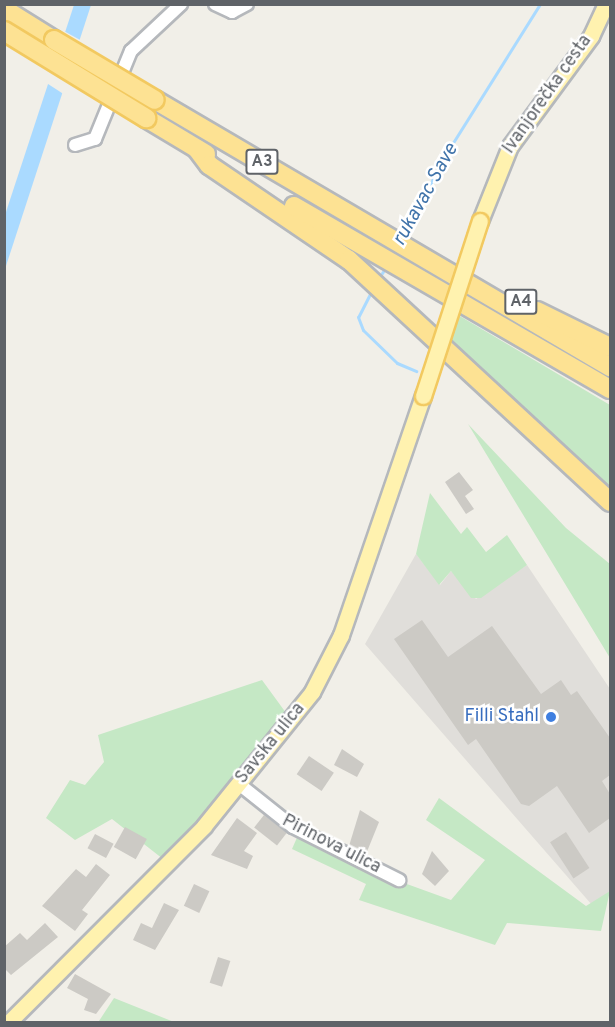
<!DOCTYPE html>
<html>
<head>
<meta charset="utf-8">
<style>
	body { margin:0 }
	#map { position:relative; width:615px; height:1027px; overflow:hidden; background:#f1efe8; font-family:Overpass,sans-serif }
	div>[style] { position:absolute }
	.industrial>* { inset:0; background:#e0deda }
	.green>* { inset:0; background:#c5e8c5 }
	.water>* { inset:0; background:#aadaff }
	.pier>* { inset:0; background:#f1efe8 }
	.stream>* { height:3px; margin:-1.5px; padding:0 1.5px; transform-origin:1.5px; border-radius:1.5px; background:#aadaff }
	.building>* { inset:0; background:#cccac5; transform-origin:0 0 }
	.roads { filter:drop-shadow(2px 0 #b5b8bc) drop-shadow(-2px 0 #b5b8bc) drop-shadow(0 2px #b5b8bc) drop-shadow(0 -2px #b5b8bc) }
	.minor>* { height:12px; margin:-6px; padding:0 6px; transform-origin:6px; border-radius:6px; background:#fff }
	.major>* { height:15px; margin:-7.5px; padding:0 7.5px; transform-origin:7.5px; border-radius:7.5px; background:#fff2af }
	.highway>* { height:18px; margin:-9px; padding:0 9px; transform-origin:9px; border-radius:9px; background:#fde293 }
	.bridges { filter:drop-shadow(2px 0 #f2c960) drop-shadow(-2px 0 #f2c960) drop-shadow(0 2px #f2c960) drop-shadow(0 -2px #f2c960) }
	.major-bridge>* { height:15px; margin:-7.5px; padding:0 7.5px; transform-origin:7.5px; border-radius:7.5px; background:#fff2af }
	.highway-bridge>* { height:18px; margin:-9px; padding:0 9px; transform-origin:9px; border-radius:9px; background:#fde293 }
	.dots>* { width:16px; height:16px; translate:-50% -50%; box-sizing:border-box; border:3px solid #fff; border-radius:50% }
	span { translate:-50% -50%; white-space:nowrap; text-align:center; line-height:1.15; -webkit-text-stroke:5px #fff; paint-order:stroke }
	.shield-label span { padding:2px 4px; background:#fff; border:2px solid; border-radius:4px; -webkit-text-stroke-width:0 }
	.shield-label { font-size:16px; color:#5f6368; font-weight:700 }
	.street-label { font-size:18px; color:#5f6368 }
	.shop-label { font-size:18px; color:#366cbe }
	.right { translate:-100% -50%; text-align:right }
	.water-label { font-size:20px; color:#4174aa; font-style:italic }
	.frame { position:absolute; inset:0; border:6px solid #5f6368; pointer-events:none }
</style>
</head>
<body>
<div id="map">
	<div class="industrial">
		<div style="clip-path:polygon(416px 554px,440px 585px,451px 571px,476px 599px,527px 565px,610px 689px,610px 891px,592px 905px,365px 644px)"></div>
	</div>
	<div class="green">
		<div style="clip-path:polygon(458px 315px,610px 405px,610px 493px,451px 339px)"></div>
		<div style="clip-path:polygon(468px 424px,566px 528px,610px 564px,610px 658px)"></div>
		<div style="clip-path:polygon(430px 493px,461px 534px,467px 527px,486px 552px,507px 535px,527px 565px,481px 598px,471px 598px,451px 571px,439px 585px,416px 554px)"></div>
		<div style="clip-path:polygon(262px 680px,289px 717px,163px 859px,112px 819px,75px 840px,46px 818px,70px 780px,85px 785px,104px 762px,98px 735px)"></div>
		<div style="clip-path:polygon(439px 798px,586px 906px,610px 891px,601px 931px,507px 923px,495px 945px,359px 900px,366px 884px,292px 849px,299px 833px,371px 871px,451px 900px,485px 860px,426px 820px)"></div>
		<div style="clip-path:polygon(114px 998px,174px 1022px,99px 1021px)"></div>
	</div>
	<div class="water">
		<div style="clip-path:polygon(74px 5px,91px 5px,5px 269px,5px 215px)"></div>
	</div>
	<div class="pier">
		<div style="clip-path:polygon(62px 30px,82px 41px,65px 95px,45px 82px)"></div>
	</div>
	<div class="stream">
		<div style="left:403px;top:238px;width:91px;rotate:-63.2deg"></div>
		<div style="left:444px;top:157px;width:181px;rotate:-57.9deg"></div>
		<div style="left:378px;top:279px;width:14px;rotate:-56deg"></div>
		<div style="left:372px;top:290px;width:30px;rotate:117deg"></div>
		<div style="left:358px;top:317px;width:14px;rotate:69deg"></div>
		<div style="left:363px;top:330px;width:47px;rotate:44.1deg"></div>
		<div style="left:397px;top:363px;width:21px;rotate:23deg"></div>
	</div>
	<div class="building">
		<div style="clip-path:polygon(459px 472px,473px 490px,465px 496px,474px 509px,466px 514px,445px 482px)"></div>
		<div style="clip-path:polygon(422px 620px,448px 657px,492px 626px,541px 694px,561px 680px,571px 695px,577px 691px,610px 738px,610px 775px,602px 781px,610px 794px,610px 818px,589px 833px,557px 786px,529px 806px,521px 804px,476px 739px,468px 745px,394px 639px)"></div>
		<div style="clip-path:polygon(342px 749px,364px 764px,357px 777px,334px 765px)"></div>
		<div style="left:309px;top:756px;width:30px;height:22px;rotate:34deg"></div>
		<div style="clip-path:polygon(360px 810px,379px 822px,366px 854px,349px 846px)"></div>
		<div style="left:264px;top:815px;width:29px;height:16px;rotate:38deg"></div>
		<div style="clip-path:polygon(237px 818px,257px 833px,244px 851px,253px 856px,247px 869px,211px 855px)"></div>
		<div style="left:125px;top:827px;width:25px;height:23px;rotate:29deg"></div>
		<div style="left:566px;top:832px;width:43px;height:19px;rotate:57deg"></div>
		<div style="left:95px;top:834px;width:21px;height:16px;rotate:28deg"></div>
		<div style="clip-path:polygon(432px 851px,449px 871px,435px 886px,422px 874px)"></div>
		<div style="clip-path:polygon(96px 864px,110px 875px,82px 910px,88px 914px,75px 931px,42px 906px,76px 869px,86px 877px)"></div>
		<div style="left:194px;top:884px;width:17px;height:24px;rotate:25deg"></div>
		<div style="clip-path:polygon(164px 903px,179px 910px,155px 950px,133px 940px,141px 923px,152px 928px)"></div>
		<div style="clip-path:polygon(45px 923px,58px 937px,11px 975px,4px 968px,4px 947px,20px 933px,27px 940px)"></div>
		<div style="left:218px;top:957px;width:13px;height:27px;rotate:18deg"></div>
		<div style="clip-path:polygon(75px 974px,111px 994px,96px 1014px,84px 1010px,88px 999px,67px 988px)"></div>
	</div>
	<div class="roads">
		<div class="minor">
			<div style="left:215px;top:4px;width:19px;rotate:25deg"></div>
			<div style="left:232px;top:12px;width:17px;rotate:-28deg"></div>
			<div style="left:75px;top:145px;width:21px;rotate:-17deg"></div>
			<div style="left:95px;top:139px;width:95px;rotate:-67.8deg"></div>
			<div style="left:131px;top:51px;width:69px;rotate:-43.2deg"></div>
			<div style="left:239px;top:784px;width:69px;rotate:38.5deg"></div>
			<div style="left:293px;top:827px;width:119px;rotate:26.6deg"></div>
		</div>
		<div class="major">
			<div style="left:480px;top:221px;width:81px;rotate:-68.2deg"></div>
			<div style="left:510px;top:146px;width:137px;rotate:-53.6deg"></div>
			<div style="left:591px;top:36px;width:35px;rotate:-65deg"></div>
			<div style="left:9px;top:1022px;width:276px;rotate:-45.1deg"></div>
			<div style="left:204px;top:826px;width:172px;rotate:-51.1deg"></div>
			<div style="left:312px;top:692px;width:64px;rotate:-63deg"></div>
			<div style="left:341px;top:635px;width:253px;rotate:-71.1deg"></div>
		</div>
		<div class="highway">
			<div style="left:4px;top:9px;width:59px;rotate:31.8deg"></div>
			<div style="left:155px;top:100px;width:528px;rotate:30.4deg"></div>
			<div style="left:146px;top:118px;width:70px;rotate:31deg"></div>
			<div style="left:197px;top:149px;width:20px;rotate:53deg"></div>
			<div style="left:209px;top:165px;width:169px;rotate:34.2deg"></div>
			<div style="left:349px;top:260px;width:356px;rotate:42.8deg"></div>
			<div style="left:294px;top:206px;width:365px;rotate:30.1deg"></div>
			<div style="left:537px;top:311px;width:81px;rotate:26.3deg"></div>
		</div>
	</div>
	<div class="bridges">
		<div class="major-bridge">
			<div style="left:423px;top:396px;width:184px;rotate:-72deg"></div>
		</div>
		<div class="highway-bridge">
			<div style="left:4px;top:31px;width:167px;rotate:31.5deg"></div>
			<div style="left:54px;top:40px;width:117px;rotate:30.7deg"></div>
		</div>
	</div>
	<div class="dots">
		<div style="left:551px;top:717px;background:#3f7fe0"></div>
	</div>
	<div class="shield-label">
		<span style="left:262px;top:162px">A3</span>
		<span style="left:521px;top:302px">A4</span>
	</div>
	<div class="street-label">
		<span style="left:548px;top:95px;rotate:-55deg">Ivanjorečka cesta</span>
		<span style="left:271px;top:744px;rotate:-51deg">Savska ulica</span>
		<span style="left:331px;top:845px;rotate:27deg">Pirinova ulica</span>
	</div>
	<div class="shop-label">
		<span class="right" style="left:539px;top:717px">Filli Stahl</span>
	</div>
	<div class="water-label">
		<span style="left:426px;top:195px;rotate:-61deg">rukavac Save</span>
	</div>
	<div class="frame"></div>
</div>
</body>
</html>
